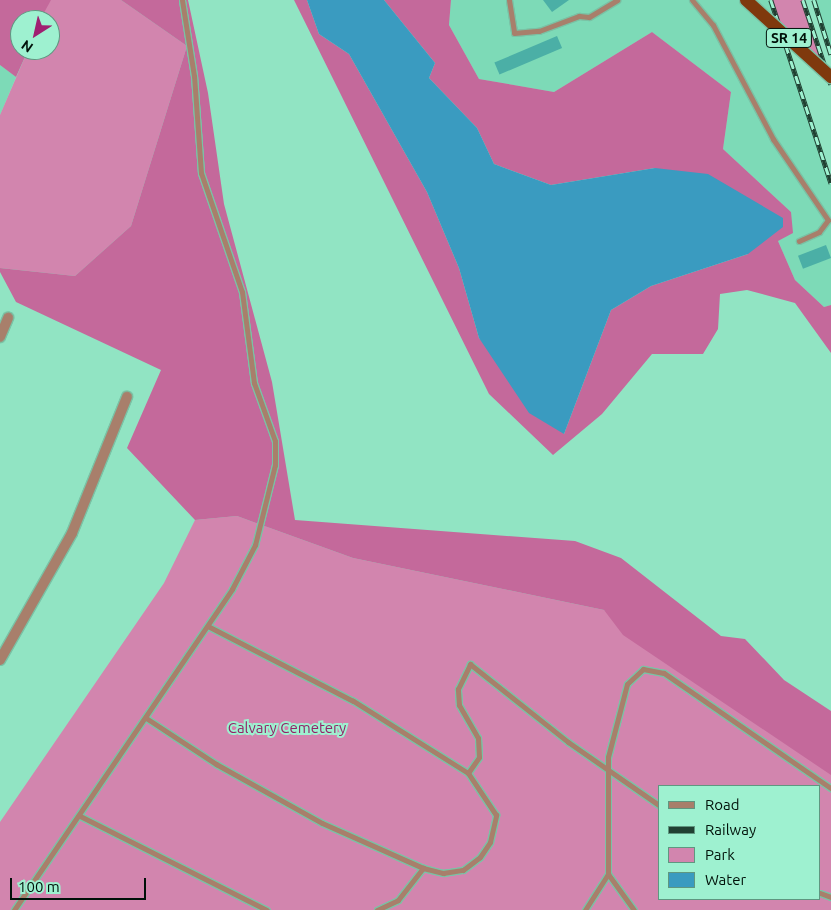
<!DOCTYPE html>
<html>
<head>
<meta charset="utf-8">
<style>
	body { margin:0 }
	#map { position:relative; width:831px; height:910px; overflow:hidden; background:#91e4c3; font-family:Ubuntu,sans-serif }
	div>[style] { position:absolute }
	.built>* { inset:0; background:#7ddab7 }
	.green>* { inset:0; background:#d285ae }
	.forest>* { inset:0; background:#c4699b }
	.water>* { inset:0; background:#3a9bc0 }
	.building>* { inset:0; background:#4bafa6; transform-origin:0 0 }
	.roads { filter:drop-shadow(1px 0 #7ac2a5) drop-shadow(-1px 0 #7ac2a5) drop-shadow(0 1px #7ac2a5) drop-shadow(0 -1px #7ac2a5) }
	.lane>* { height:5px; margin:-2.5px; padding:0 2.5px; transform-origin:2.5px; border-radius:2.5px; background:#a87f6b }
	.street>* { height:10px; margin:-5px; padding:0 5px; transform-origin:5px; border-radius:5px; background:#a87f6b }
	.rail>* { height:4.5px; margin-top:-2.25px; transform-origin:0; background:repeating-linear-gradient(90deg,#9ef1d0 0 8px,#204032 0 16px); box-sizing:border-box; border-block:1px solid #204032 }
	.bridges { filter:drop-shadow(1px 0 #7ac2a5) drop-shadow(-1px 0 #7ac2a5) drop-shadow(0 1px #7ac2a5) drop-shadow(0 -1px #7ac2a5) }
	.primary-bridge>* { height:12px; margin:-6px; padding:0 6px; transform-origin:6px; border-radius:6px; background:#7f390d }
	span { translate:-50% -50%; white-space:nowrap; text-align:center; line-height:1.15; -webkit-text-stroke:4px #9ef1d0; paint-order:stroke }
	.shield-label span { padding:1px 4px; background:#9ef1d0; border:1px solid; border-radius:4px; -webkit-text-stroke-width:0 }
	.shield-label { font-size:14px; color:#001109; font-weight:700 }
	.park-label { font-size:15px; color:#912367 }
	.legend { position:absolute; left:658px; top:785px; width:162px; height:115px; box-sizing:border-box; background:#9ef1d0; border:1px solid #5f9780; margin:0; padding:6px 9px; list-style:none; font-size:15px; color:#001109 }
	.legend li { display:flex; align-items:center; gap:10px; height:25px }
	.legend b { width:25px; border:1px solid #5f9780 }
	.north { position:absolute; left:10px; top:10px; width:50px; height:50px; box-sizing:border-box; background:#9ef1d0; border:1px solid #5f9780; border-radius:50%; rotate:215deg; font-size:14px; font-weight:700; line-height:20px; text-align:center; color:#001109 }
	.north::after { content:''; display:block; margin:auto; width:18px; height:22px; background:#a01f71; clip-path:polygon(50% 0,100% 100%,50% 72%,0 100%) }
	.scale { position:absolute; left:10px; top:878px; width:136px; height:22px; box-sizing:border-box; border:2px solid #001109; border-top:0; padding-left:6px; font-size:15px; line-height:18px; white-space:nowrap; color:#001109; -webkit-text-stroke:4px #9ef1d0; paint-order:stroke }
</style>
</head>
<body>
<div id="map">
	<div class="built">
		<div style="clip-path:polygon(451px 0,771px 0,831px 183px,831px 305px,824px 307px,795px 280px,778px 241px,791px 212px,723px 149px,731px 92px,652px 32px,554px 92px,479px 79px,449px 25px)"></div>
		<div style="clip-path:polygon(813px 0,831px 0,831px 54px,828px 44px)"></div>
		<div style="clip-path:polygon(0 65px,16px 77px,0 115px,0 145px)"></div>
	</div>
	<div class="green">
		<div style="clip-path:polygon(26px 0,121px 0,187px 46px,131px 226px,75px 276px,0 268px,0 115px,28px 50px,50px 50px,50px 20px,40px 20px,44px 10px)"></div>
		<div style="clip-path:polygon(771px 0,803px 0,828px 75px,776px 26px)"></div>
		<div style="clip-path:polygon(evenodd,237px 516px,353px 558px,604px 610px,831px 752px,831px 910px,0 910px,0 822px,164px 583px,195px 520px,237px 516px,660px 786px,820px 786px,820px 899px,660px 899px,660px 786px)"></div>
	</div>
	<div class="forest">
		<div style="clip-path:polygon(0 0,51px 0,40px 20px,20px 20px,20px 50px,28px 50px,16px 77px,0 65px)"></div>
		<div style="clip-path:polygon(121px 0,188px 0,208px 93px,224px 204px,272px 382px,295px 520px,575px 541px,621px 558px,721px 636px,745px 639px,784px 680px,831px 711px,831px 775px,623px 635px,604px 610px,353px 558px,237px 516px,195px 520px,127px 448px,161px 370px,16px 302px,0 272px,0 268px,75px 276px,131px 226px,187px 46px)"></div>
		<div style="clip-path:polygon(294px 0,307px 0,319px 34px,349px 54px,427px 192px,459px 268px,479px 338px,564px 434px,611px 310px,651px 286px,748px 254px,655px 168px,551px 185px,494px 164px,477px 128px,429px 78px,435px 63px,384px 0,451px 0,449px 25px,479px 79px,554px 92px,652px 32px,731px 92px,723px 149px,791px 212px,793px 233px,778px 241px,795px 280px,824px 307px,831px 305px,831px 353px,795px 303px,747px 290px,720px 294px,718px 329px,703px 354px,652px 354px,602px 414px,553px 455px,489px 394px)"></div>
	</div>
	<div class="water">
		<div style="clip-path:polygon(307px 0,384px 0,435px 63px,429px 78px,477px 128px,494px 164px,551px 185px,655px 168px,708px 174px,783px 218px,783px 227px,748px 254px,651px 286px,611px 310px,564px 434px,529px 413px,479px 338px,459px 268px,427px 192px,349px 54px,319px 34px)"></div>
	</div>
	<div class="building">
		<div style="clip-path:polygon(543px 0,569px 0,552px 12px)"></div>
		<div style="left:557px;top:36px;width:13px;height:68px;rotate:67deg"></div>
		<div style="left:826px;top:245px;width:14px;height:30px;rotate:69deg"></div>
	</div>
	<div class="roads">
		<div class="lane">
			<div style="left:509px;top:0;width:33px;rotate:81deg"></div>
			<div style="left:514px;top:33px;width:25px;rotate:-5deg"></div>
			<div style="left:539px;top:31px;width:43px;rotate:-20.6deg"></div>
			<div style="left:579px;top:16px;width:10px;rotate:6deg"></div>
			<div style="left:589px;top:17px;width:33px;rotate:-31deg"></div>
			<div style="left:692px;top:0;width:33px;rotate:50deg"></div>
			<div style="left:713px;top:25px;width:129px;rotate:62.2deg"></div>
			<div style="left:773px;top:139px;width:98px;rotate:55.8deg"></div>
			<div style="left:828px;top:220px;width:15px;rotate:127deg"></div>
			<div style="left:819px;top:232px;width:22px;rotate:156deg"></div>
			<div style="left:146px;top:718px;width:84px;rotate:33.3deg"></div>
			<div style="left:216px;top:764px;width:121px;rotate:29.1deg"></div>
			<div style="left:322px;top:823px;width:111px;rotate:24deg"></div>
			<div style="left:423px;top:868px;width:21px;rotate:14deg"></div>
			<div style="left:443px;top:873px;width:20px;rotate:-9deg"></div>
			<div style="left:463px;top:870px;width:21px;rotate:-37deg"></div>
			<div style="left:480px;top:857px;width:18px;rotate:-56deg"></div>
			<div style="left:490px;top:842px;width:28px;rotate:-77deg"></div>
			<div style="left:496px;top:815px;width:50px;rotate:-123.7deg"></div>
			<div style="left:468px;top:773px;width:136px;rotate:-147.9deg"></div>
			<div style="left:353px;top:701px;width:163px;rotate:-152.7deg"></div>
			<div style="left:468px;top:773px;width:19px;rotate:-55deg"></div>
			<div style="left:479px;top:757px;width:19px;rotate:-93deg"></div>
			<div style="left:478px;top:738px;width:38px;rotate:-120deg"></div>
			<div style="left:459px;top:705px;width:16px;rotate:-94deg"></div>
			<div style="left:458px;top:689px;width:28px;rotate:-64deg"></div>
			<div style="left:470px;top:664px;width:125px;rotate:38.5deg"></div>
			<div style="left:568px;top:742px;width:112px;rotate:34.8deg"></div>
			<div style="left:80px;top:816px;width:209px;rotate:26.7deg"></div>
			<div style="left:608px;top:874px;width:44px;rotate:54.2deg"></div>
			<div style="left:820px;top:893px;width:12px;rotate:20deg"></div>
			<div style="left:14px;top:910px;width:388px;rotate:-55.8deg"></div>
			<div style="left:232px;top:589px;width:50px;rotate:-62.4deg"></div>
			<div style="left:255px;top:545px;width:82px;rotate:-76deg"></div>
			<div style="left:275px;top:465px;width:24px;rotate:-90deg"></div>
			<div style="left:275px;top:441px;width:62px;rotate:-109.9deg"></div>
			<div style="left:254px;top:383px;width:92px;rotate:-97.5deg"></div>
			<div style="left:242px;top:292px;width:126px;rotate:-109deg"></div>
			<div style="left:201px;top:173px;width:97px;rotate:-94.1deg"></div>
			<div style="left:194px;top:76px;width:77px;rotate:-99deg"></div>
			<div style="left:377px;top:910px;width:23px;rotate:-25deg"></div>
			<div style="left:398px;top:900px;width:41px;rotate:-52deg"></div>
			<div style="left:585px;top:910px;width:43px;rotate:-57.4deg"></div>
			<div style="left:608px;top:874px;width:117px;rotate:-90deg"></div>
			<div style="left:608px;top:757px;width:75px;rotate:-75.4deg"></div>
			<div style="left:627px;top:684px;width:22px;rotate:-43deg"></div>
			<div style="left:643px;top:669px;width:21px;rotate:11deg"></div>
			<div style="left:664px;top:673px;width:203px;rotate:34.6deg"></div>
		</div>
		<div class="street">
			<div style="left:0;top:337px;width:21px;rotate:-67deg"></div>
			<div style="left:0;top:660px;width:146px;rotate:-60.4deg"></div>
			<div style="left:72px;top:533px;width:147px;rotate:-68deg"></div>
		</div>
	</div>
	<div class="rail">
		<div style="left:771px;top:0;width:193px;rotate:71.8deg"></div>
		<div style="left:803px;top:0;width:89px;rotate:71.6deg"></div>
		<div style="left:814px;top:0;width:57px;rotate:72.5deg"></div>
	</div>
	<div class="bridges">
		<div class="primary-bridge">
			<div style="left:746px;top:0;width:115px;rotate:42.2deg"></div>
		</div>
	</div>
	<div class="shield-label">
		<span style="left:789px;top:38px">SR 14</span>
	</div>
	<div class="park-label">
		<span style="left:287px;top:728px">Calvary Cemetery</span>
	</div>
	<ul class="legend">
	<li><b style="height:6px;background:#a87f6b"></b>Road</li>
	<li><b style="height:6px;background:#204032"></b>Railway</li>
	<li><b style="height:14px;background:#d285ae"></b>Park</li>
	<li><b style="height:14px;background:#3a9bc0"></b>Water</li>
	</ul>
	<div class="north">N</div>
	<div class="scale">100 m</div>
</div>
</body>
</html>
